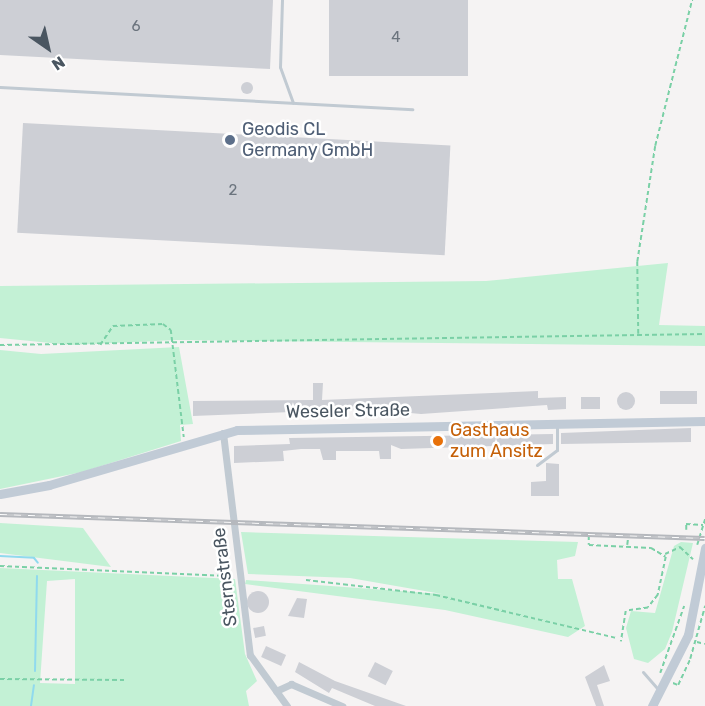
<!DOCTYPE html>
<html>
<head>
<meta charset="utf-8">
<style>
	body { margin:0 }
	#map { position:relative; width:705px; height:706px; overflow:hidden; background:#f5f3f3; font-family:Rubik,sans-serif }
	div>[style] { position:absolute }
	.green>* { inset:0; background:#c3f1d5 }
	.stream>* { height:2px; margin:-1px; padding:0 1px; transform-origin:1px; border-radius:1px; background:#90daee }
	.building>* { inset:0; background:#cdcfd5; transform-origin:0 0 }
	.round { border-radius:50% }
	.path>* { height:1.5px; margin-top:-0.75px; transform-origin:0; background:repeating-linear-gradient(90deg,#7ad0a6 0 4.5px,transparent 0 7.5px) }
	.lane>* { height:3px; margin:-1.5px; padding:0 1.5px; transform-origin:1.5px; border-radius:1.5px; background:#c1cad2 }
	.street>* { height:7px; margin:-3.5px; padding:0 3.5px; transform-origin:3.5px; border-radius:3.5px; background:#c1cad2 }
	.secondary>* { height:9px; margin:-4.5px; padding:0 4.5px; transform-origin:4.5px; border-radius:4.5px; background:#c1cbd6 }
	.rail>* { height:4.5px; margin-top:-2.25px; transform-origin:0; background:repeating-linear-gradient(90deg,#fff 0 7px,#b5b8bd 0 14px); box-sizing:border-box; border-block:2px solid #b5b8bd }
	.dots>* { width:16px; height:16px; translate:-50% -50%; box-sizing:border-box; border:3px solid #fff; border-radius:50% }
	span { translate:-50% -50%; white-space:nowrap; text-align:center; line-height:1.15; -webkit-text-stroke:5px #fff; paint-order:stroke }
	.number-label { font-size:15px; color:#6b747e }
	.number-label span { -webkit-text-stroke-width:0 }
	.service-label { font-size:18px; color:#4e5e75 }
	.left { translate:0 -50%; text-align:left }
	.street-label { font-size:18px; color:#4a5661 }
	.food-label { font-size:18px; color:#c56008 }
	.north { position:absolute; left:18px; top:18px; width:60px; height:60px; -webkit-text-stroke:4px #fff; paint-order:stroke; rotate:146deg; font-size:16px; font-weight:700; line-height:24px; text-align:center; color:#4a5661 }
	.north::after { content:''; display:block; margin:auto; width:21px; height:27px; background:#4a5661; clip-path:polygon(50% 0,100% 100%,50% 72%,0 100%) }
</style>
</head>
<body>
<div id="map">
	<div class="green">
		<div style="clip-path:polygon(668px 263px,659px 325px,705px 326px,705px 346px,177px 340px,71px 345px,0 338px,0 286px,486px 281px)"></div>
		<div style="clip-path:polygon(179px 347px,193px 424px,180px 425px,181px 441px,82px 472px,0 489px,0 350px,41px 354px)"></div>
		<div style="clip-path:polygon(0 523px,83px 528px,111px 567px,0 553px)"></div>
		<div style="clip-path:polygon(241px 532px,578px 542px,575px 556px,557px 560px,558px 579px,572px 579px,585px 626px,568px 637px,445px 610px,245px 584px,246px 580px,442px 594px,350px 578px,248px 574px)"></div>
		<div style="clip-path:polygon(681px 542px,693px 543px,672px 632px,665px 649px,648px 663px,634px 659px,626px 628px,631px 611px,655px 613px,674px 546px)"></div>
		<div style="clip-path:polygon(evenodd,0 568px,235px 579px,245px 654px,257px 681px,246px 691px,249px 706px,0 706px,0 568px,75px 579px,75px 684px,40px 683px,47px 581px,75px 579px)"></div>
	</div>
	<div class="stream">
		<div style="left:0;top:556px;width:34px;rotate:3deg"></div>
		<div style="left:34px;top:558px;width:6px;rotate:51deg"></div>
		<div style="left:35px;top:671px;width:95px;rotate:-88.8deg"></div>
		<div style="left:31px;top:706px;width:21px;rotate:-82deg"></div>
	</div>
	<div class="building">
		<div style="clip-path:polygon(0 0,273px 0,270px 69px,0 55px)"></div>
		<div style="left:329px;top:0;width:139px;height:76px"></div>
		<div class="round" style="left:241px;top:82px;width:12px;height:12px"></div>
		<div style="left:23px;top:123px;width:428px;height:110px;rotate:3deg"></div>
		<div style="clip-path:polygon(313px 383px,323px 383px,322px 400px,538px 391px,538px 398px,566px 397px,566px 409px,548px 410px,547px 405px,421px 414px,367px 409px,193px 416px,193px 401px,313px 400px)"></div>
		<div style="left:660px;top:391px;width:37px;height:13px"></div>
		<div class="round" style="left:617px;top:392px;width:18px;height:18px"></div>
		<div style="left:581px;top:397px;width:19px;height:12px"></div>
		<div style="clip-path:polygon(691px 428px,691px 442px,561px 444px,561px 433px)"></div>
		<div style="clip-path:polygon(553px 434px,553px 444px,401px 449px,391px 445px,391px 459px,380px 459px,379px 451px,336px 451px,336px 460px,323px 460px,320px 449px,301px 449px,283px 451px,284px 461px,234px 463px,234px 446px,290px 444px,289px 438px)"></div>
		<div style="clip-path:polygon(546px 463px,559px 464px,559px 496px,531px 496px,531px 482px,546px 481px)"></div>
		<div class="round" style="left:247px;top:591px;width:22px;height:22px"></div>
		<div style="clip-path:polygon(297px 598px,307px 599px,304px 618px,288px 616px)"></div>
		<div style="left:264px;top:626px;width:10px;height:11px;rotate:79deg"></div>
		<div style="left:266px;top:646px;width:22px;height:12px;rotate:24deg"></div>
		<div style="clip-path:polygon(299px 662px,335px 681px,406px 706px,375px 706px,332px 688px,329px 693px,295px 672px)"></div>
		<div style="left:375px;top:662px;width:20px;height:16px;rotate:27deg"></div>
		<div style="clip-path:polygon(604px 665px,610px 681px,597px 685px,604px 706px,596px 706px,585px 677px)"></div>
	</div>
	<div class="path">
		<div style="left:638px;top:334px;width:72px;rotate:-90.8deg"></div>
		<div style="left:637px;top:262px;width:117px;rotate:-81.2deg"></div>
		<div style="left:655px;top:146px;width:151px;rotate:-75.8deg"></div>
		<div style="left:0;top:345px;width:705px;rotate:-0.89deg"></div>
		<div style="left:100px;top:345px;width:23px;rotate:-56deg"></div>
		<div style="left:113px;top:326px;width:50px;rotate:-2.3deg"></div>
		<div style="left:163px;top:324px;width:10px;rotate:37deg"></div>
		<div style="left:171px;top:330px;width:108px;rotate:83.1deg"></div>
		<div style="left:686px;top:530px;width:6px;rotate:-90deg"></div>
		<div style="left:686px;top:524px;width:17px;rotate:3deg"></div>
		<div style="left:589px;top:536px;width:9px;rotate:90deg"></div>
		<div style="left:589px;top:545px;width:62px;rotate:2.8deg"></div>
		<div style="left:651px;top:548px;width:17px;rotate:31deg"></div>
		<div style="left:666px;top:557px;width:39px;rotate:102deg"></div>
		<div style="left:658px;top:595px;width:16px;rotate:128deg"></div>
		<div style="left:648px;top:608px;width:22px;rotate:172deg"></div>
		<div style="left:626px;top:611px;width:31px;rotate:99deg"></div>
		<div style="left:627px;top:545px;width:8px;rotate:-83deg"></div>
		<div style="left:697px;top:545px;width:27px;rotate:-73deg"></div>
		<div style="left:665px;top:554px;width:17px;rotate:-25deg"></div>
		<div style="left:680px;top:547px;width:18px;rotate:43deg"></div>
		<div style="left:0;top:566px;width:233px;rotate:2.5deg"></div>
		<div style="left:306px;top:580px;width:131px;rotate:6.6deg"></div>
		<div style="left:436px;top:595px;width:186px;rotate:13.4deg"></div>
		<div style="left:697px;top:642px;width:8px;rotate:14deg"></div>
		<div style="left:660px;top:673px;width:71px;rotate:-70.3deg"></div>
		<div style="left:0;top:679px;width:124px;rotate:0.5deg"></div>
		<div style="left:673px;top:683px;width:5px;rotate:22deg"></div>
		<div style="left:678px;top:685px;width:29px;rotate:-65deg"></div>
		<div style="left:690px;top:659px;width:55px;rotate:-74.2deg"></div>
	</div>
	<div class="lane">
		<div style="left:282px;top:0;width:67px;rotate:91.7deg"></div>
		<div style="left:280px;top:67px;width:38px;rotate:70deg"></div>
		<div style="left:0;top:87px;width:413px;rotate:3.1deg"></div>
		<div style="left:537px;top:465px;width:25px;rotate:-37deg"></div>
		<div style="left:557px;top:450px;width:25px;rotate:-90deg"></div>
		<div style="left:643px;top:672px;width:23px;rotate:49deg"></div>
	</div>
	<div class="street">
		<div style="left:223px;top:433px;width:224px;rotate:83.1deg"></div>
		<div style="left:250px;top:655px;width:63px;rotate:54deg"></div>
		<div style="left:276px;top:691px;width:17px;rotate:-25deg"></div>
		<div style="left:291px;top:684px;width:56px;rotate:23.3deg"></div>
	</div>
	<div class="secondary">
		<div style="left:0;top:494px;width:50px;rotate:-10.4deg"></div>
		<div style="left:49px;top:485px;width:196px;rotate:-16.3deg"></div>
		<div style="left:237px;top:430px;width:468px;rotate:-1.1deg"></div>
		<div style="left:652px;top:706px;width:80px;rotate:-63.1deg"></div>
		<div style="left:688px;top:635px;width:89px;rotate:-78.9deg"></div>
	</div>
	<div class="rail">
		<div style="left:0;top:514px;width:705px;rotate:1.95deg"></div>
	</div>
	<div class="dots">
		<div style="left:230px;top:140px;background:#5c6f8a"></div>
		<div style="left:438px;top:441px;background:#e8710a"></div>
	</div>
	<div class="number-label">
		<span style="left:136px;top:27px">6</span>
		<span style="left:396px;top:38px">4</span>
		<span style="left:233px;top:191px">2</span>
	</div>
	<div class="service-label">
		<span class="left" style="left:242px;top:140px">Geodis CL<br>Germany GmbH</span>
	</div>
	<div class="street-label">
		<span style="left:348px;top:411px;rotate:-1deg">Weseler Straße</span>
		<span style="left:225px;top:577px;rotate:-97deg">Sternstraße</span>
	</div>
	<div class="food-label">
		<span class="left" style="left:450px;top:441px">Gasthaus<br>zum Ansitz</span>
	</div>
	<div class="north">N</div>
</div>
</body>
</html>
